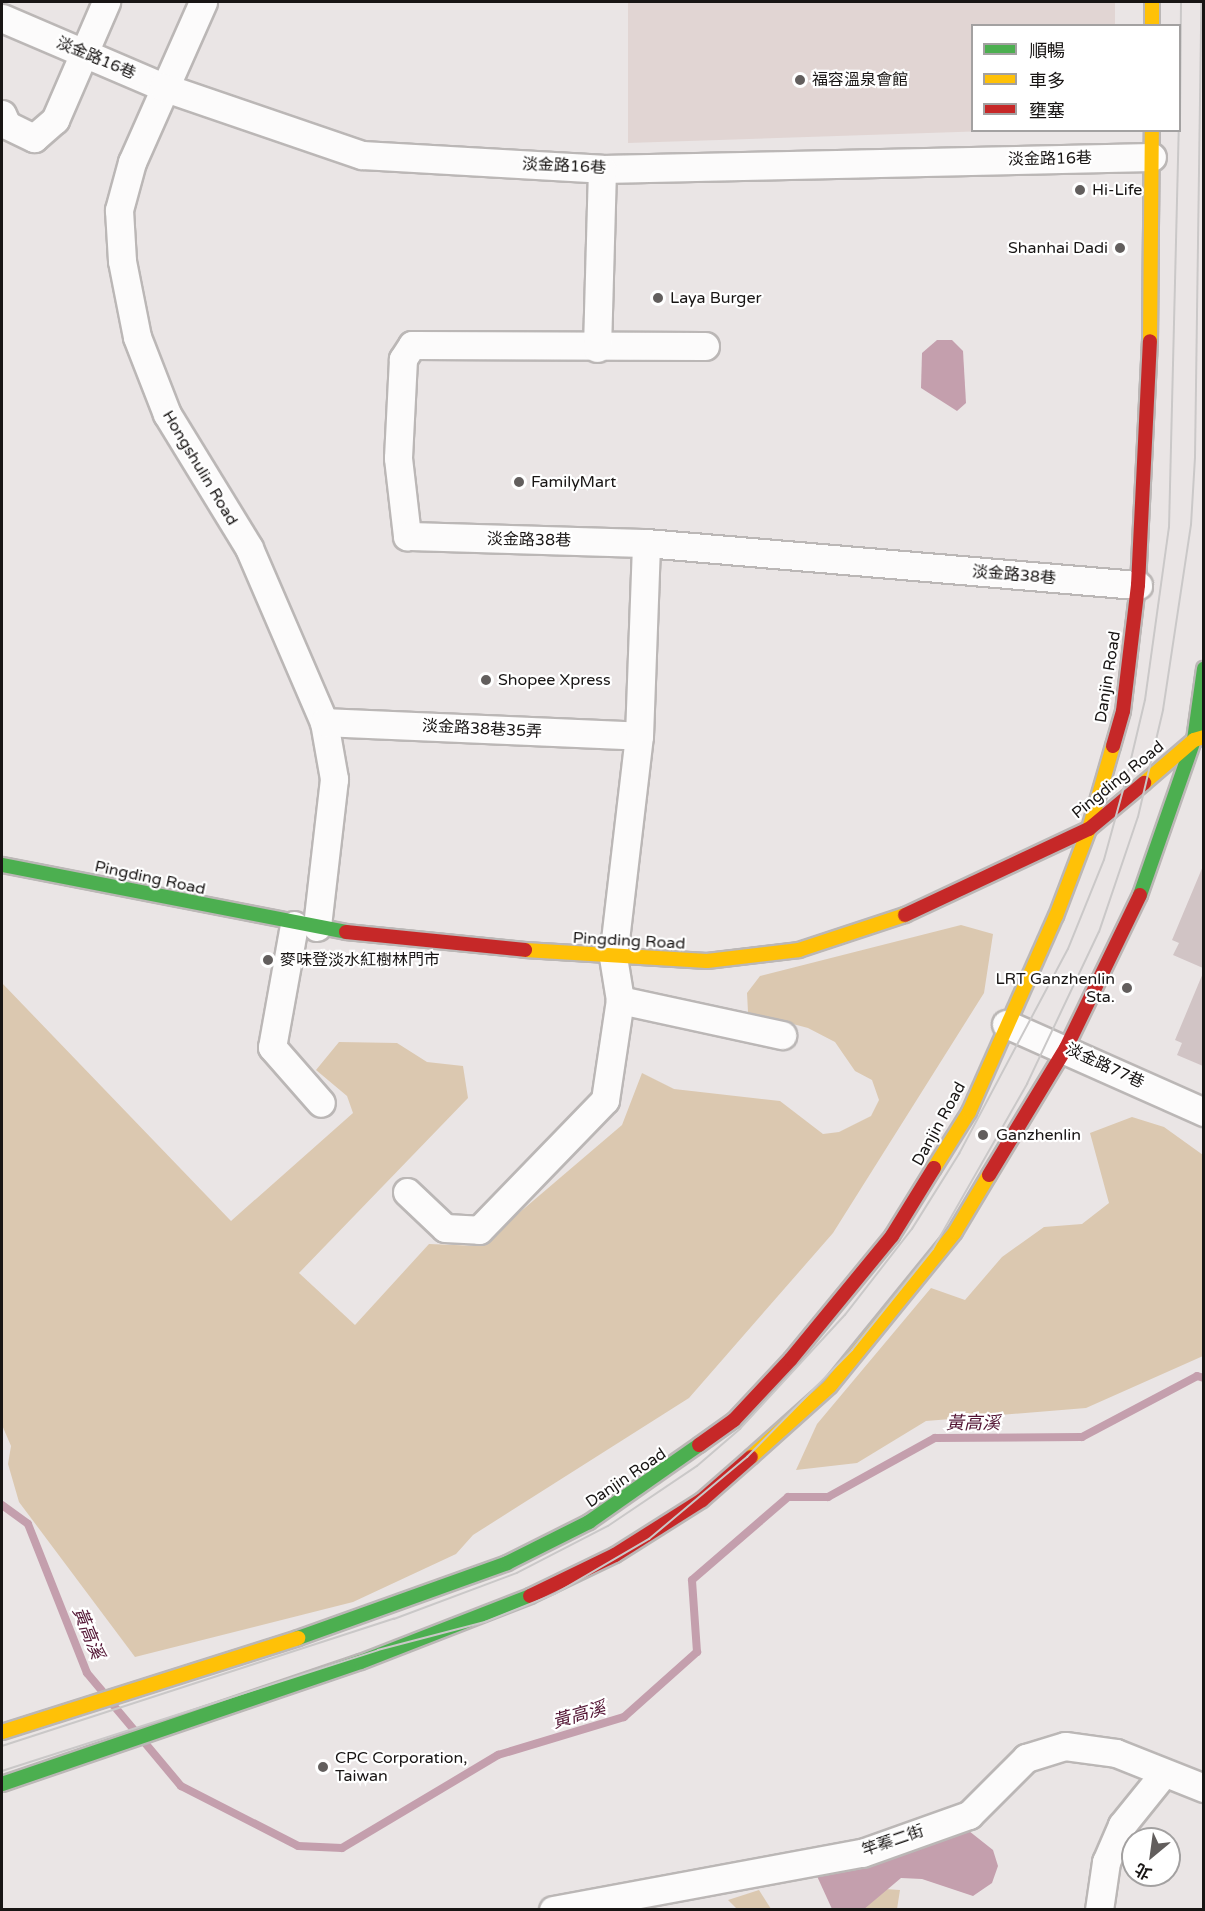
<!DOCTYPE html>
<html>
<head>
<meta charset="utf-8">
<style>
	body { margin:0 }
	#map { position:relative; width:1205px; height:1911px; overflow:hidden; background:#eae5e5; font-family:"Varela Round","Noto Sans TC",sans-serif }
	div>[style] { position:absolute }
	.built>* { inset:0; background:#e1d5d3 }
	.forest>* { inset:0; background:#dbc8b0 }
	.water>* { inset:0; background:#c49fad }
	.stream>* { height:8px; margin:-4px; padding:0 4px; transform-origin:4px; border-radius:4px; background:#c49fad }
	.building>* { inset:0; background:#d1c4c5 }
	.roads { filter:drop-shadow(2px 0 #bbb7b6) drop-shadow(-2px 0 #bbb7b6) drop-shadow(0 2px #bbb7b6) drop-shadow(0 -2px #bbb7b6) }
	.street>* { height:27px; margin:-13.5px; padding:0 13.5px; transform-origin:13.5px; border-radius:13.5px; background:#fcfbfb }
	.fast>* { height:14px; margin:-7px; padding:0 7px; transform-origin:7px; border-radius:7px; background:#4caf50 }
	.slow>* { height:14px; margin:-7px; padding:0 7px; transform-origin:7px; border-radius:7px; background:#ffc107 }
	.jam>* { height:14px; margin:-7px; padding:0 7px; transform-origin:7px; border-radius:7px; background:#c62828 }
	.tram>* { height:1.5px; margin:-0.75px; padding:0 0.75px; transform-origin:0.75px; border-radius:0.75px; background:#cac8c8 }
	.dots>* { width:16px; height:16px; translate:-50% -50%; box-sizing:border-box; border:3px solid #fff; border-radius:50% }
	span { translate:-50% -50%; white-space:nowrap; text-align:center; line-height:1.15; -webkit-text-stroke:4.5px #fff; paint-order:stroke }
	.street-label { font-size:16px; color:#181514 }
	.poi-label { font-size:16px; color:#181514 }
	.left { translate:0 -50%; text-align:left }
	.right { translate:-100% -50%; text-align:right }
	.water-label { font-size:18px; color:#521433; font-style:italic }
	.frame { position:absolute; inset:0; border:3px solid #181514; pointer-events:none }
	.legend { position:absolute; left:971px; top:24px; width:210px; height:108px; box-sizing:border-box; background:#fff; border:2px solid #a3a1a1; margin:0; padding:8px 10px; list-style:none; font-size:18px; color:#181514 }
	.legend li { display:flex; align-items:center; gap:12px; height:30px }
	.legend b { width:30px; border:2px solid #a3a1a1 }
	.north { position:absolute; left:1121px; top:1827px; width:60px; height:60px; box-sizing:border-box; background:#fff; border:2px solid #a3a1a1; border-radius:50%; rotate:209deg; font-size:16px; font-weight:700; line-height:24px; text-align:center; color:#181514 }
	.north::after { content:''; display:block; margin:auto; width:21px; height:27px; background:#625e5d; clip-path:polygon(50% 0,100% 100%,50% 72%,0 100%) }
</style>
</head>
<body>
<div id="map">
	<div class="built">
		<div style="clip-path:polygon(628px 2px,1115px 2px,1115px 25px,972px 26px,972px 130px,988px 131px,628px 143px)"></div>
	</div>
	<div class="forest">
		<div style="clip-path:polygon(961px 925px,993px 934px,984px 993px,833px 1233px,689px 1398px,473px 1535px,456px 1554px,353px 1602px,135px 1657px,19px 1502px,8px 1464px,11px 1446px,2px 1425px,2px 983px,231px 1221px,353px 1113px,347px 1096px,316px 1070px,339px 1042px,397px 1043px,427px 1062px,463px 1066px,468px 1098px,299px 1273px,355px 1325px,429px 1244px,480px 1246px,622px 1125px,642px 1073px,674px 1089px,780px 1101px,823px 1134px,839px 1132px,871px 1116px,879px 1100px,872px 1080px,855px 1071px,835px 1042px,808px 1028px,748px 1012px,747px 993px,760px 976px)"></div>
		<div style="clip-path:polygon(1132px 1117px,1164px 1127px,1203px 1155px,1203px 1356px,1086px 1408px,926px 1421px,857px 1463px,796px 1470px,817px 1424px,931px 1288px,965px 1300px,1002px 1257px,1044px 1227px,1082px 1224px,1109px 1203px,1090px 1133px)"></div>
		<div style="clip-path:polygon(885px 1889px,900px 1890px,897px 1909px,858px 1910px)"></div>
		<div style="clip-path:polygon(759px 1890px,771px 1909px,737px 1909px,728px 1900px)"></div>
	</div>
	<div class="water">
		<div style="clip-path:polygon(937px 340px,952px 340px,963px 351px,966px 403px,957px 411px,921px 388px,922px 353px)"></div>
		<div style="clip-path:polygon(969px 1831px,993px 1850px,998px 1866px,992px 1883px,973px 1896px,922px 1879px,901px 1878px,863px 1910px,832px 1909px,816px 1874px,876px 1862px)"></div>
	</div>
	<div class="stream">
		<div style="left:2px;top:1505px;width:32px;rotate:36deg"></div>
		<div style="left:28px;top:1524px;width:160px;rotate:68.4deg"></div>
		<div style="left:87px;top:1673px;width:25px;rotate:50deg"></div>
		<div style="left:114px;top:1706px;width:33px;rotate:50deg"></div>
		<div style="left:145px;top:1743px;width:56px;rotate:50.1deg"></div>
		<div style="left:181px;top:1786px;width:131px;rotate:27.1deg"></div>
		<div style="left:298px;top:1846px;width:44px;rotate:2.6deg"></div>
		<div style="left:342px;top:1848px;width:182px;rotate:-30.8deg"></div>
		<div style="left:498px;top:1755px;width:132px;rotate:-16.8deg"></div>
		<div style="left:624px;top:1717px;width:98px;rotate:-41.7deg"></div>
		<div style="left:697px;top:1652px;width:72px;rotate:-94deg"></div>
		<div style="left:692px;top:1580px;width:127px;rotate:-40.8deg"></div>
		<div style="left:788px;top:1497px;width:40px"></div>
		<div style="left:828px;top:1497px;width:122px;rotate:-28.9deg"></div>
		<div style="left:935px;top:1438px;width:147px;rotate:-0.4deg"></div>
		<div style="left:1082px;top:1437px;width:130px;rotate:-27.9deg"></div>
		<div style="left:1197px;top:1376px;width:7px;rotate:16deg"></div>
	</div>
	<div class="building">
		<div style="clip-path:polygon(1203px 866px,1203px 968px,1173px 955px,1179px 943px,1172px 940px)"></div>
		<div style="clip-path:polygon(1203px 973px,1203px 1066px,1177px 1055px,1182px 1043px,1175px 1040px)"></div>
	</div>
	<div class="roads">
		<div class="street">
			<div style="left:203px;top:2px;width:175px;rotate:113.9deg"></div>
			<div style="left:132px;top:162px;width:50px;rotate:105.2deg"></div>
			<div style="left:119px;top:210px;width:51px;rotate:86.6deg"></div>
			<div style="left:122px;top:261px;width:77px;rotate:78.8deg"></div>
			<div style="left:137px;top:337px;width:83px;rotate:68.7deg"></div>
			<div style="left:167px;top:414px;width:157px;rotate:58.5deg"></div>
			<div style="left:249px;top:548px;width:189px;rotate:66.7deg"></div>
			<div style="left:324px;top:722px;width:58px;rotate:80deg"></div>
			<div style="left:334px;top:779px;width:149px;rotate:96.6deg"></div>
			<div style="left:2px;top:18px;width:175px;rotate:23.2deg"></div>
			<div style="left:163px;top:87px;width:210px;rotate:18.9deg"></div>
			<div style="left:362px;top:155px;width:240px;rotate:3.3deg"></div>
			<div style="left:602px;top:169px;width:550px;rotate:-1.25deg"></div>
			<div style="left:2px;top:114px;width:12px;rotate:66deg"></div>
			<div style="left:7px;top:125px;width:30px;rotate:26deg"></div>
			<div style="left:34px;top:138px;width:28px;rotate:-41deg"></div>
			<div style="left:55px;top:120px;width:129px;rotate:-66.6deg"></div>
			<div style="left:705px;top:346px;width:293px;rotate:-179.8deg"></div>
			<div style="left:412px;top:345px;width:17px;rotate:123deg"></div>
			<div style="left:403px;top:359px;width:99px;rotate:92.9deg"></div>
			<div style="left:398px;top:458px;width:79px;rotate:83.4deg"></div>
			<div style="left:407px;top:536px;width:239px;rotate:1.7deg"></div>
			<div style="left:646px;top:543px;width:494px;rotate:4.9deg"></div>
			<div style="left:597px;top:348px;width:179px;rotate:-88.4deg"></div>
			<div style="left:324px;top:722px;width:315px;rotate:2.5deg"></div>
			<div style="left:294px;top:925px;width:124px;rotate:100.2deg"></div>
			<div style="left:272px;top:1047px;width:74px;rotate:48.8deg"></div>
			<div style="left:620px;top:1000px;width:166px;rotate:12.2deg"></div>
			<div style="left:1006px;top:1024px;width:217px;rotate:24deg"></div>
			<div style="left:407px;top:1192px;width:52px;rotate:43.5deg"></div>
			<div style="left:445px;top:1228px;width:34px;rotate:3deg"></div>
			<div style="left:479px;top:1230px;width:181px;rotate:-45.9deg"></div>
			<div style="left:605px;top:1100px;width:101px;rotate:-81.5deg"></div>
			<div style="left:620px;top:1000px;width:44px;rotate:-99.2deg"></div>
			<div style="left:613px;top:957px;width:223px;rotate:-83.3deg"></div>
			<div style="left:639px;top:736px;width:193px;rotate:-87.9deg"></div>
			<div style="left:553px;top:1910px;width:314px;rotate:-10.5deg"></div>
			<div style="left:862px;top:1853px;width:114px;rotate:-19.6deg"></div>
			<div style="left:969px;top:1815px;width:81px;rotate:-45deg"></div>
			<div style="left:1026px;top:1758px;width:41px;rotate:-17.1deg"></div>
			<div style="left:1065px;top:1746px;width:51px;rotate:7.8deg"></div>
			<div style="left:1116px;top:1753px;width:95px;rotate:21.7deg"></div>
			<div style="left:1099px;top:1910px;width:49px;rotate:-81.7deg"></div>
			<div style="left:1106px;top:1862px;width:40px;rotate:-66.6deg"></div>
			<div style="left:1122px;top:1825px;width:67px;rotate:-51.1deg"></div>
		</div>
		<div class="fast">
			<div style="left:2px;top:865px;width:350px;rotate:11deg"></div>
			<div style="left:1140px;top:895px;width:164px;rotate:-70.8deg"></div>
			<div style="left:1194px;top:740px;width:72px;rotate:-82deg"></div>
			<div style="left:298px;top:1638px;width:222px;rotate:-19.7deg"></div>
			<div style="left:507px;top:1563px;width:92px;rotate:-26.6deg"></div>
			<div style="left:589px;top:1522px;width:134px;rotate:-35deg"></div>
			<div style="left:2px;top:1784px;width:379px;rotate:-18.8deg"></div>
			<div style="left:361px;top:1662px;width:181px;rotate:-21.3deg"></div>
		</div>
		<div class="slow">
			<div style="left:1152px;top:2px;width:24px;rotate:90deg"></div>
			<div style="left:1150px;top:341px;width:211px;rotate:-89.5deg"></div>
			<div style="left:1144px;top:783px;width:66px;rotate:-40.7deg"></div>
			<div style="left:1194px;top:740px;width:10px;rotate:-17deg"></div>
			<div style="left:525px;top:950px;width:182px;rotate:3.5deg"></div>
			<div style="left:707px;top:961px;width:93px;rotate:-6.8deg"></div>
			<div style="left:799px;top:950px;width:112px;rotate:-18.3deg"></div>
			<div style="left:934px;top:1168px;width:66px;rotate:-58deg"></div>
			<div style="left:969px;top:1112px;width:214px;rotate:-66.1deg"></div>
			<div style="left:1056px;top:916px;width:93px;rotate:-69.2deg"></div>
			<div style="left:1089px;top:829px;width:86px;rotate:-73.9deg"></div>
			<div style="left:751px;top:1457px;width:106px;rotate:-41.9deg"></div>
			<div style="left:830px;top:1386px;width:198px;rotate:-50.9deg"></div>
			<div style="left:955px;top:1232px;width:66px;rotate:-59.2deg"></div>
			<div style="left:2px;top:1732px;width:311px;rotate:-17.6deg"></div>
		</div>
		<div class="jam">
			<div style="left:1113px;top:746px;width:36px;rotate:-74deg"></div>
			<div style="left:1123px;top:711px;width:127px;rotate:-83.2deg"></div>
			<div style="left:1138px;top:585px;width:244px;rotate:-87.2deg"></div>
			<div style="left:905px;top:915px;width:203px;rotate:-25.1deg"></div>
			<div style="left:1089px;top:829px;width:72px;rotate:-39.9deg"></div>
			<div style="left:346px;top:932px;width:180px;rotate:5.7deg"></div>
			<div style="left:989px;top:1175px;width:149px;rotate:-58.8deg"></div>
			<div style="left:1066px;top:1048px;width:170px;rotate:-64.2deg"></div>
			<div style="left:699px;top:1445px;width:43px;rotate:-35.5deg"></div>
			<div style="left:734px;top:1420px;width:83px;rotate:-46.9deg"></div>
			<div style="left:791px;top:1359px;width:159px;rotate:-50.6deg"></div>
			<div style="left:892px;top:1236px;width:80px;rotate:-58.3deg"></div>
			<div style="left:530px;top:1596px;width:94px;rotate:-25.8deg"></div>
			<div style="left:615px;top:1555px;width:103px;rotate:-32.3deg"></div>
			<div style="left:702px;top:1500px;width:65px;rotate:-41.3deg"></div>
		</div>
	</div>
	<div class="tram">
		<div style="left:1180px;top:118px;width:116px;rotate:-89.5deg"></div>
		<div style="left:2px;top:1746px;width:412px;rotate:-18deg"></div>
		<div style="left:394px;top:1619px;width:131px;rotate:-20.5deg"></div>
		<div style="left:517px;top:1573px;width:102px;rotate:-27.3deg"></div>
		<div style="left:608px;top:1526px;width:107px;rotate:-34deg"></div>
		<div style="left:697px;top:1466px;width:57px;rotate:-40.7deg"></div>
		<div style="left:740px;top:1429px;width:155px;rotate:-47.4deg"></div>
		<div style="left:845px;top:1315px;width:109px;rotate:-52.1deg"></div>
		<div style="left:912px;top:1229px;width:89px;rotate:-57.9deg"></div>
		<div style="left:959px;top:1154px;width:232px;rotate:-62deg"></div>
		<div style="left:1068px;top:949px;width:96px;rotate:-68deg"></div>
		<div style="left:1104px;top:860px;width:91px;rotate:-74.7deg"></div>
		<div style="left:1128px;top:772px;width:74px;rotate:-76.7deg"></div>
		<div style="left:1145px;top:700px;width:174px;rotate:-82.1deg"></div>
		<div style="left:1169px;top:528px;width:398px;rotate:-88.6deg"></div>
		<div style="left:2px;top:1771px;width:395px;rotate:-17.8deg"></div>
		<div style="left:378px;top:1650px;width:111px;rotate:-14.7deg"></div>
		<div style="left:485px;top:1622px;width:75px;rotate:-21.8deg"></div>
		<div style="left:555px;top:1594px;width:109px;rotate:-30.3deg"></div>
		<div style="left:649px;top:1539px;width:128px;rotate:-39.9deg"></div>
		<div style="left:747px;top:1457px;width:150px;rotate:-45.5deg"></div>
		<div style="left:852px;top:1350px;width:129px;rotate:-51.3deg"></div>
		<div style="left:933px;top:1249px;width:190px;rotate:-60.3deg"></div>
		<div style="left:1027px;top:1084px;width:168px;rotate:-64.7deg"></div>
		<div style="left:1099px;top:932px;width:121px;rotate:-71.3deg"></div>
		<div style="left:1138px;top:817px;width:110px;rotate:-76.8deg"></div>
		<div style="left:1163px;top:710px;width:187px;rotate:-81.4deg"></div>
		<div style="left:1191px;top:525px;width:67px;rotate:-86.6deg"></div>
		<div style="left:1195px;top:458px;width:456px;rotate:-89.2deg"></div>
	</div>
	<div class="dots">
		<div style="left:800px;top:80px;background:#625e5d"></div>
		<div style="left:1080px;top:190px;background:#625e5d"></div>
		<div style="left:1120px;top:248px;background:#625e5d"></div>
		<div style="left:658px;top:298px;background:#625e5d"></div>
		<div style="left:519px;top:482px;background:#625e5d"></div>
		<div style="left:486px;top:680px;background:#625e5d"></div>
		<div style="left:268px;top:960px;background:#625e5d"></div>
		<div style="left:1127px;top:988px;background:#625e5d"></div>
		<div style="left:983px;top:1135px;background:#625e5d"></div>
		<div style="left:323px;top:1767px;background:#625e5d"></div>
	</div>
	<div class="street-label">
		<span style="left:96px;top:58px;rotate:23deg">淡金路16巷</span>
		<span style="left:1050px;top:159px;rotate:-1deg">淡金路16巷</span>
		<span style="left:564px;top:166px;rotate:3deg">淡金路16巷</span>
		<span style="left:200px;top:468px;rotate:59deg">Hongshulin Road</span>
		<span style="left:529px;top:540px;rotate:1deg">淡金路38巷</span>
		<span style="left:1014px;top:575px;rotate:5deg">淡金路38巷</span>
		<span style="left:1108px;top:677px;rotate:-81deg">Danjin Road</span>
		<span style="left:482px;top:729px;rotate:3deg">淡金路38巷35弄</span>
		<span style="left:1118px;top:780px;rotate:-39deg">Pingding Road</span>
		<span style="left:150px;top:878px;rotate:12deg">Pingding Road</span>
		<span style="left:629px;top:941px;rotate:3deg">Pingding Road</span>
		<span style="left:1105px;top:1066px;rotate:25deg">淡金路77巷</span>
		<span style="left:939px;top:1124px;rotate:-61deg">Danjin Road</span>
		<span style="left:626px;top:1478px;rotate:-34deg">Danjin Road</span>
		<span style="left:893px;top:1841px;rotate:-19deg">竿蓁二街</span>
	</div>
	<div class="poi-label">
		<span class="left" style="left:812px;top:80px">福容溫泉會館</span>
		<span class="left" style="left:1092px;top:190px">Hi-Life</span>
		<span class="right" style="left:1108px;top:248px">Shanhai Dadi</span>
		<span class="left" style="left:670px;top:298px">Laya Burger</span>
		<span class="left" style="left:531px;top:482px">FamilyMart</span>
		<span class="left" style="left:498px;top:680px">Shopee Xpress</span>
		<span class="left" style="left:280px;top:960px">麥味登淡水紅樹林門市</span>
		<span class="right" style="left:1115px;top:988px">LRT Ganzhenlin<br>Sta.</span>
		<span class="left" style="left:996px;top:1135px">Ganzhenlin</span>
		<span class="left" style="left:335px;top:1767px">CPC Corporation,<br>Taiwan</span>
	</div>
	<div class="water-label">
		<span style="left:973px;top:1423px">黃高溪</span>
		<span style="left:88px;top:1633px;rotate:68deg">黃高溪</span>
		<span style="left:579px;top:1715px;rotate:-16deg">黃高溪</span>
	</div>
	<div class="frame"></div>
	<ul class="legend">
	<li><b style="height:8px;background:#4caf50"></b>順暢</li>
	<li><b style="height:8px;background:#ffc107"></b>車多</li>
	<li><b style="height:8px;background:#c62828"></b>壅塞</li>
	</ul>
	<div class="north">北</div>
</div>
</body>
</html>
